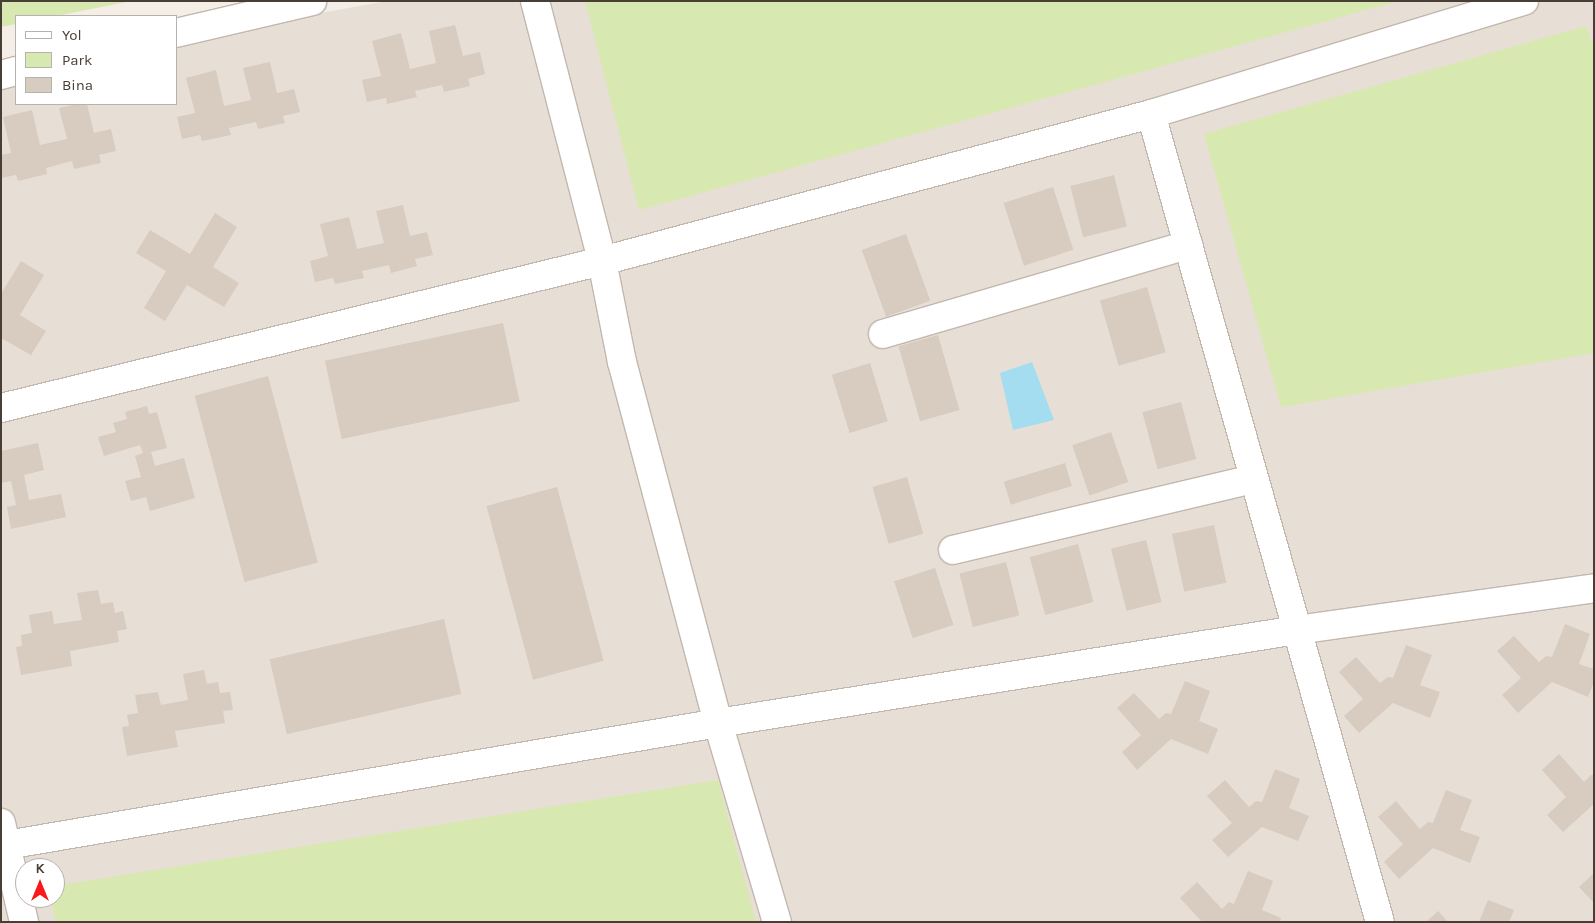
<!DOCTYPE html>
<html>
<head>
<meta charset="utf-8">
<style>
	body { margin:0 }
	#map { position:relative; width:1595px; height:923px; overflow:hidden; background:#f4eee7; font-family:Karla,sans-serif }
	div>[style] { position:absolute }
	.residential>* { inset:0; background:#e7dfd5 }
	.green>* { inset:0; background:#d7e8b0 }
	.water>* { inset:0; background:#a4ddf0 }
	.building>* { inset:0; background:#d8cbc0; transform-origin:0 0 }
	.roads { filter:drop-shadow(1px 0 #c2b7ad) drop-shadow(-1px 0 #c2b7ad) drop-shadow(0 1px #c2b7ad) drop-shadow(0 -1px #c2b7ad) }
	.minor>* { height:28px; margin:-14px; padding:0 14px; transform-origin:14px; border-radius:14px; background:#fff }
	span { translate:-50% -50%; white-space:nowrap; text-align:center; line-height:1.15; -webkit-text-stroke:4px #fff; paint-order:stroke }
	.frame { position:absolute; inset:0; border:2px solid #473e36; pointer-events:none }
	.legend { position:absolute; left:15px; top:15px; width:162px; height:90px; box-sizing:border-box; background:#fff; border:1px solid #b5b2af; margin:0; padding:6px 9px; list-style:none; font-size:15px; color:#473e36 }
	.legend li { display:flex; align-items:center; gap:10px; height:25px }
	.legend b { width:25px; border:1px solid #b5b2af }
	.north { position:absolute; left:15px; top:858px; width:50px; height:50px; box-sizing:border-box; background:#fff; border:1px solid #b5b2af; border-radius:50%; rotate:0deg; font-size:14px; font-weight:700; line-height:20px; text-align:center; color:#473e36 }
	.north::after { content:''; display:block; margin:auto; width:18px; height:22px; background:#f9191a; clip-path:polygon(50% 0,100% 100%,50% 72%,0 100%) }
</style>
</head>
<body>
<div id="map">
	<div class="residential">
		<div style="clip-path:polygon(evenodd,387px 1px,1594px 1px,1594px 922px,1px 922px,1px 71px,16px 68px,16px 104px,176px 104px,176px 39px,387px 1px,25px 868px,55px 868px,55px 898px,25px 898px,25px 868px)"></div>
	</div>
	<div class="green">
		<div style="clip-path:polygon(1px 1px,132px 1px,56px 16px,16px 16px,16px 24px,1px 27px)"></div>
		<div style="clip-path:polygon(585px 1px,1399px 1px,639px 210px)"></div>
		<div style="clip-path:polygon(1586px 26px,1594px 47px,1594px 353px,1281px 407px,1204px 134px)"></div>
		<div style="clip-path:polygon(718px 780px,756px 922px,56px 922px,50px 898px,55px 898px,55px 886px)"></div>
	</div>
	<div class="water">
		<div style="clip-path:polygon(1032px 362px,1054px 420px,1013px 430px,1000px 373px)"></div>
	</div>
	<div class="building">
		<div style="clip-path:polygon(455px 25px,463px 56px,480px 52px,485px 74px,468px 79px,470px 86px,444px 92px,442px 85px,415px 91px,417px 97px,387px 104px,386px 98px,367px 102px,362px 80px,381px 76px,372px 41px,401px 33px,410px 69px,436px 63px,429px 31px)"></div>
		<div style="clip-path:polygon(270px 62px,277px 93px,294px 89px,300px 112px,283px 116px,285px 123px,258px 129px,256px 122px,229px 128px,231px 135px,202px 141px,200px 135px,182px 139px,177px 117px,195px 113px,186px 78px,216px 70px,224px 106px,251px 100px,243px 68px)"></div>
		<div style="clip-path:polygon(77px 104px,87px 104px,94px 133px,111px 129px,116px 151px,99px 155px,101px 163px,74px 169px,72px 161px,46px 168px,47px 174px,18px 181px,16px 175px,1px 178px,1px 155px,11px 153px,3px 117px,32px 110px,40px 145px,67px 139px,59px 108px)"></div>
		<div style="left:1114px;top:175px;width:53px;height:45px;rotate:76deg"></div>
		<div style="left:1053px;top:187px;width:66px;height:52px;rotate:72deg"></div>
		<div style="clip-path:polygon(403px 205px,410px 236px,427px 232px,433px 255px,415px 259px,417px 266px,391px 273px,389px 265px,362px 271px,364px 278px,335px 284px,333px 278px,315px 282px,310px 261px,328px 256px,320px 224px,349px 217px,357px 249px,384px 243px,376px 211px)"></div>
		<div style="clip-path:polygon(215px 213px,237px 227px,213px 267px,239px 283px,224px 307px,187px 285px,165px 321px,144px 308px,166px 271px,136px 253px,150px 230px,190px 254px)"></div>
		<div style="left:906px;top:234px;width:71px;height:47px;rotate:70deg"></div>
		<div style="clip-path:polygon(21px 261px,44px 275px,20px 315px,46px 331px,31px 355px,1px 338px,1px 294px)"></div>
		<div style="left:1147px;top:287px;width:68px;height:49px;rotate:74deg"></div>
		<div style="left:503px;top:323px;width:80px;height:182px;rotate:78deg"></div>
		<div style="left:938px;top:335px;width:78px;height:41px;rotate:74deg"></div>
		<div style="left:870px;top:363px;width:61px;height:40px;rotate:73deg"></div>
		<div style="left:268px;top:376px;width:193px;height:76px;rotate:75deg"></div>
		<div style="left:1181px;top:402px;width:59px;height:40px;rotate:75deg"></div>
		<div style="clip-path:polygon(147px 406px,149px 414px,157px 412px,167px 448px,151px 452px,155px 466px,184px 458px,195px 498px,150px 511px,146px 497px,131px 501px,125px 481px,141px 477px,135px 456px,143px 453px,140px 445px,104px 456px,98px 437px,116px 432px,113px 423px,127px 419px,125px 412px)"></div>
		<div style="left:1111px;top:432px;width:53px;height:41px;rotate:71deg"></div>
		<div style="clip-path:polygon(38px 443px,44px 470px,24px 475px,29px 500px,61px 494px,66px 517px,11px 529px,7px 507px,16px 505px,11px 481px,1px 483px,1px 451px)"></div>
		<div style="left:1065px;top:463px;width:24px;height:64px;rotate:73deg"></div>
		<div style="left:907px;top:477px;width:59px;height:36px;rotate:74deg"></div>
		<div style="left:557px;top:487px;width:180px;height:73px;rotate:75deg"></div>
		<div style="left:1214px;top:525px;width:59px;height:43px;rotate:78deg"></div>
		<div style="left:1146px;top:540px;width:64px;height:36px;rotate:76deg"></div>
		<div style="left:1078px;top:544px;width:60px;height:50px;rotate:75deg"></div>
		<div style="left:1006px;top:562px;width:55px;height:48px;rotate:76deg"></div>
		<div style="left:935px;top:568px;width:60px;height:43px;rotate:72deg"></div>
		<div style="clip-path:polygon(98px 590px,101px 604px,113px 602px,115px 613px,123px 611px,127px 629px,117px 631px,119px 642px,70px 651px,72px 666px,21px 675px,16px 647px,22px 646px,21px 635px,32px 633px,29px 615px,52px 611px,54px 624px,82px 620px,77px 593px)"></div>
		<div style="left:444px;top:619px;width:77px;height:179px;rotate:77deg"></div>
		<div style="clip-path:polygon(1565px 624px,1590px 634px,1579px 664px,1594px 669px,1594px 682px,1588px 697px,1552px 682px,1518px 713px,1502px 695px,1521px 678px,1497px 651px,1514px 636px,1539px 662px,1546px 656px,1552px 657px)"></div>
		<div style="clip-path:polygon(1406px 645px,1432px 655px,1420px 685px,1440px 692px,1430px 718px,1393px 703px,1359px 733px,1344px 716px,1363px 699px,1339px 672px,1356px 657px,1380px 683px,1388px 677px,1393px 678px)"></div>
		<div style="clip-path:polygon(204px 670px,207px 684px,218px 682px,220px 693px,230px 692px,233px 710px,223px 711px,225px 723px,175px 731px,178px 747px,127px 756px,122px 727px,129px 726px,127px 715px,138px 713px,135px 695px,158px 692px,161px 705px,188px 700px,183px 674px)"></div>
		<div style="clip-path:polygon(1185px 681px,1210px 691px,1199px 721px,1218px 729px,1208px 754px,1171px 739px,1137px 770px,1122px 752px,1141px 735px,1117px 708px,1134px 693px,1159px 719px,1166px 713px,1171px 714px)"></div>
		<div style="clip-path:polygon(1559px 754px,1584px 782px,1591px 775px,1594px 775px,1594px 804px,1563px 832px,1547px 815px,1566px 797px,1542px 770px)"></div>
		<div style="clip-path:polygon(1275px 769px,1300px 779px,1289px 808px,1309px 816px,1298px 841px,1262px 827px,1228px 857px,1212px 840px,1232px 823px,1207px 796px,1225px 780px,1249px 807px,1256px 801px,1262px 802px)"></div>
		<div style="clip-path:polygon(1446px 790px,1472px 800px,1460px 830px,1480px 837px,1470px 863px,1433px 848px,1399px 879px,1384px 862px,1403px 844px,1378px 817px,1396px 801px,1420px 829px,1428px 822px,1433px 823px)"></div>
		<div style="clip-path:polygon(1248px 871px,1273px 881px,1262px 910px,1281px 918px,1280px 922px,1202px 922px,1180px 898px,1197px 882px,1222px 909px,1229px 902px,1234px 904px)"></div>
		<div style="clip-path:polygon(1594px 873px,1594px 903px,1579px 887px)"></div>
		<div style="clip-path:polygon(1488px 900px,1514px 910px,1509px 922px,1479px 922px)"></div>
		<div style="clip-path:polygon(1438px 911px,1448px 922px,1426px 922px)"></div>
	</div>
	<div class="roads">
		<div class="minor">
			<div style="left:535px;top:1px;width:268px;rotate:75.5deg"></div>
			<div style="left:602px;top:261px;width:103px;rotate:78.8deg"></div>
			<div style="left:622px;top:362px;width:374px;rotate:75.1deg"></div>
			<div style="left:718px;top:723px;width:208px;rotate:73.5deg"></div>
			<div style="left:176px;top:33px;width:140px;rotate:-13.2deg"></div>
			<div style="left:1px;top:75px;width:16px;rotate:-15deg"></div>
			<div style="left:1151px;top:114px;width:840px;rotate:74.18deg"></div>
			<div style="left:883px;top:334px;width:318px;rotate:-16.3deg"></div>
			<div style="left:1px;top:408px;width:619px;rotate:-13.74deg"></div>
			<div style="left:602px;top:261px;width:568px;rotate:-14.99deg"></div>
			<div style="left:1151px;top:114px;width:390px;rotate:-16.9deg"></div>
			<div style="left:953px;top:550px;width:309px;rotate:-13.3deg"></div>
			<div style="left:1px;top:823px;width:102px;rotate:76.9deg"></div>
			<div style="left:1px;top:846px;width:727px;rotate:-9.73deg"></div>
			<div style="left:718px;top:723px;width:586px;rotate:-9.13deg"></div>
			<div style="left:1297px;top:630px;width:300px;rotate:-8deg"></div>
		</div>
	</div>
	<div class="frame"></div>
	<ul class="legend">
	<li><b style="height:6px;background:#fff"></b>Yol</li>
	<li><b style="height:14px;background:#d7e8b0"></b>Park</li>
	<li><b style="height:14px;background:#d8cbc0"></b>Bina</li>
	</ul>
	<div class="north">K</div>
</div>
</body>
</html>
